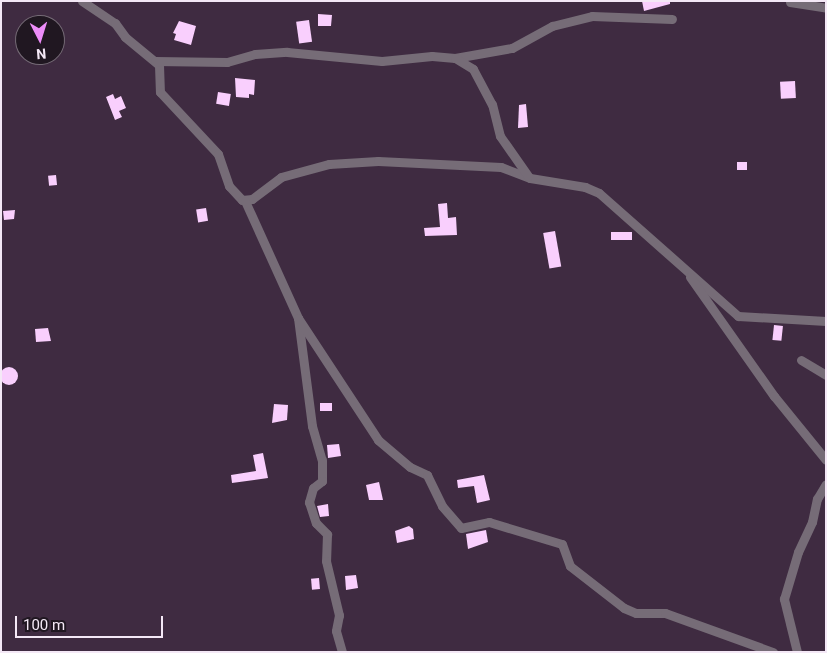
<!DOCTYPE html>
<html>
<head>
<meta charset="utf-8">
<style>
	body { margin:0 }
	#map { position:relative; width:827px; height:653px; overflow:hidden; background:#3f2b41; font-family:Roboto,sans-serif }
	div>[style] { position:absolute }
	.building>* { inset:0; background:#f9cffd; transform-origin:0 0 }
	.round { border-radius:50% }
	.street>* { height:9px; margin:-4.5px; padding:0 4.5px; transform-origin:4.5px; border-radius:4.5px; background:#766c77 }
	span { translate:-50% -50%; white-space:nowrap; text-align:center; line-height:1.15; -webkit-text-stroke:5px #201721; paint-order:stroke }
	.frame { position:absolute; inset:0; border:2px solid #f4e8f6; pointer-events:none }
	.north { position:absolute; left:15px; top:15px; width:50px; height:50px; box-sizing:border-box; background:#201721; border:1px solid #756b76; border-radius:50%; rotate:175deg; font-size:14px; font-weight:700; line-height:20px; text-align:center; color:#f4e8f6 }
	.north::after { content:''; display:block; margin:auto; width:18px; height:22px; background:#ed8cf9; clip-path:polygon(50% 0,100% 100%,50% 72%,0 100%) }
	.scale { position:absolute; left:15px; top:616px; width:148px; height:22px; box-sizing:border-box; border:2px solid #f4e8f6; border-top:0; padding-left:6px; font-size:15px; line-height:18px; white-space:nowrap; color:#f4e8f6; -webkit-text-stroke:4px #201721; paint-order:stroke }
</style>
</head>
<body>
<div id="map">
	<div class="building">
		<div style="clip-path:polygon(642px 1px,670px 1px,670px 4px,644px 11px)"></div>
		<div style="clip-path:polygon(318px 14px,332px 15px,331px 26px,318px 26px)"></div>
		<div style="left:309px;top:20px;width:22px;height:13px;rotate:82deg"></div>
		<div style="clip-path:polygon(179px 21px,196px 26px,191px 45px,174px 40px,176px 34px,173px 33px)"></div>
		<div style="clip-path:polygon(235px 78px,255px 80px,254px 95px,249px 94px,249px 98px,236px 97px)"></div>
		<div style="left:795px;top:81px;width:17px;height:15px;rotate:87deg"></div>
		<div style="left:218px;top:92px;width:13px;height:12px;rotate:9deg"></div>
		<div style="clip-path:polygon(113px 94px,115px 99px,121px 96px,126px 108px,119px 111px,122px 117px,115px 120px,106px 97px)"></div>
		<div style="clip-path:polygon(526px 104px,528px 127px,518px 128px,519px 105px)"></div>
		<div style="left:737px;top:162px;width:10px;height:8px"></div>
		<div style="left:56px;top:175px;width:10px;height:8px;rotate:84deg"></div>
		<div style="clip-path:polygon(447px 203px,448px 218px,456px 217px,457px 235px,425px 236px,424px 228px,440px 227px,438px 204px)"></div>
		<div style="left:206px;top:208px;width:13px;height:10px;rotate:81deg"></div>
		<div style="clip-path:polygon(15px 210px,14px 219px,4px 220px,3px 211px)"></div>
		<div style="left:555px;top:231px;width:36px;height:12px;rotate:80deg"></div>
		<div style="left:611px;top:232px;width:21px;height:8px"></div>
		<div style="left:774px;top:325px;width:9px;height:15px;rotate:6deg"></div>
		<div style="clip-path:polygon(48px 328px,51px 341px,36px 342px,35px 329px)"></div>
		<div class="round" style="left:0;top:367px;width:18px;height:18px"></div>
		<div style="left:332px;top:403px;width:8px;height:12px;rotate:90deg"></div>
		<div style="clip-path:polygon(274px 404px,288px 405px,287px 420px,272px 423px)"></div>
		<div style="clip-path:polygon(339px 444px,341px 456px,328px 458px,327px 445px)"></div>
		<div style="clip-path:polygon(263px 453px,268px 478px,232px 483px,231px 475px,256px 471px,253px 455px)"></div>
		<div style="clip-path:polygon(484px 475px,490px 500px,477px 503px,474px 486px,458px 488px,457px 480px)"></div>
		<div style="clip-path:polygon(379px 482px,383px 500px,369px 500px,366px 485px)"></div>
		<div style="clip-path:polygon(328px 504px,329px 516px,320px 517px,317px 506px)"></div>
		<div style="clip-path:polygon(409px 526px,413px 529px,414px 539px,397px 543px,395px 531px)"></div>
		<div style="clip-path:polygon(486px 530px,488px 542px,468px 549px,466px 534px)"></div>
		<div style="clip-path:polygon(356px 575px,358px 588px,346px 590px,345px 576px)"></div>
		<div style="left:319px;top:578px;width:11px;height:8px;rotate:85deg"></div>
	</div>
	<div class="street">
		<div style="left:82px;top:1px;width:40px;rotate:34deg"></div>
		<div style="left:115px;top:23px;width:17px;rotate:54deg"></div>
		<div style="left:125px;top:37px;width:44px;rotate:39.5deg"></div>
		<div style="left:159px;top:65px;width:27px;rotate:88deg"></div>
		<div style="left:160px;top:92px;width:85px;rotate:46.9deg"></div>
		<div style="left:218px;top:154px;width:34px;rotate:71deg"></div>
		<div style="left:229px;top:186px;width:19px;rotate:47deg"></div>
		<div style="left:242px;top:200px;width:10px;rotate:-6deg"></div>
		<div style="left:252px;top:199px;width:36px;rotate:-37deg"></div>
		<div style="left:281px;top:177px;width:50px;rotate:-15.2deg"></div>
		<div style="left:329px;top:164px;width:49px;rotate:-3.5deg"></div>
		<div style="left:378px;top:161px;width:123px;rotate:2.8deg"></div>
		<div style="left:501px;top:167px;width:31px;rotate:21deg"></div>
		<div style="left:530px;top:178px;width:56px;rotate:9.3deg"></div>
		<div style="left:585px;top:187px;width:15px;rotate:23deg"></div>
		<div style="left:599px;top:193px;width:186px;rotate:41.5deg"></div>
		<div style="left:738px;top:316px;width:88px;rotate:3.3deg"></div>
		<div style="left:790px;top:2px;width:36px;rotate:9deg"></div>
		<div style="left:455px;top:58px;width:58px;rotate:-10deg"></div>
		<div style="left:512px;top:48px;width:46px;rotate:-28.8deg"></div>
		<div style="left:552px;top:26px;width:41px;rotate:-14deg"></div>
		<div style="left:592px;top:16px;width:80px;rotate:2.1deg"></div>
		<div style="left:155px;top:61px;width:72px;rotate:0.8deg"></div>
		<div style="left:227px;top:62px;width:29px;rotate:-16deg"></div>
		<div style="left:255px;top:54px;width:32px;rotate:-4deg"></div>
		<div style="left:287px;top:52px;width:95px;rotate:5.4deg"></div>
		<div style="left:382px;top:61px;width:50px;rotate:-5.7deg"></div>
		<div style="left:432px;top:56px;width:23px;rotate:5deg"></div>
		<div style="left:455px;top:58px;width:21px;rotate:31deg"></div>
		<div style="left:473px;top:69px;width:40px;rotate:62deg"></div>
		<div style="left:492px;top:104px;width:33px;rotate:76deg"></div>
		<div style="left:500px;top:136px;width:49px;rotate:55deg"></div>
		<div style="left:245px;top:201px;width:128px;rotate:65.6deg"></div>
		<div style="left:298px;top:318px;width:109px;rotate:82.6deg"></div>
		<div style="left:312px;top:426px;width:35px;rotate:74deg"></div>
		<div style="left:322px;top:460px;width:21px;rotate:90deg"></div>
		<div style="left:322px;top:481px;width:11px;rotate:142deg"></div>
		<div style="left:313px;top:488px;width:15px;rotate:106deg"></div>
		<div style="left:309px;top:502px;width:22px;rotate:72deg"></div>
		<div style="left:316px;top:523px;width:16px;rotate:45deg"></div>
		<div style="left:327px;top:534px;width:27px;rotate:92deg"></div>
		<div style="left:326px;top:561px;width:56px;rotate:76.5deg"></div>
		<div style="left:339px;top:615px;width:16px;rotate:101deg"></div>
		<div style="left:336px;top:631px;width:22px;rotate:74deg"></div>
		<div style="left:690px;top:277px;width:146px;rotate:54.8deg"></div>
		<div style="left:774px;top:396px;width:82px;rotate:50.9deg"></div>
		<div style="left:298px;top:318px;width:146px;rotate:56.7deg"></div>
		<div style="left:378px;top:440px;width:42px;rotate:40.2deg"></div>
		<div style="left:410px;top:467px;width:19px;rotate:25deg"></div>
		<div style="left:427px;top:475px;width:34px;rotate:64deg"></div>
		<div style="left:442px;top:506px;width:29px;rotate:49deg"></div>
		<div style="left:461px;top:528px;width:29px;rotate:-12deg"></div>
		<div style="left:489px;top:522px;width:76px;rotate:16.8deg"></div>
		<div style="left:562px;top:544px;width:23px;rotate:70deg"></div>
		<div style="left:570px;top:566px;width:68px;rotate:37.9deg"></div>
		<div style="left:624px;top:608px;width:13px;rotate:23deg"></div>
		<div style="left:636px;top:613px;width:29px"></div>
		<div style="left:665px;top:613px;width:115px;rotate:19.9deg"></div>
		<div style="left:801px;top:360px;width:29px;rotate:31deg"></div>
		<div style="left:797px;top:652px;width:55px;rotate:-103.8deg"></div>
		<div style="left:784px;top:599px;width:49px;rotate:-73.4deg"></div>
		<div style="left:798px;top:552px;width:33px;rotate:-65deg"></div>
		<div style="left:812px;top:522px;width:24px;rotate:-78deg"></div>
		<div style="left:817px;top:499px;width:17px;rotate:-59deg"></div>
	</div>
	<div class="frame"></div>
	<div class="north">N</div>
	<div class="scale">100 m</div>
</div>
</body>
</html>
